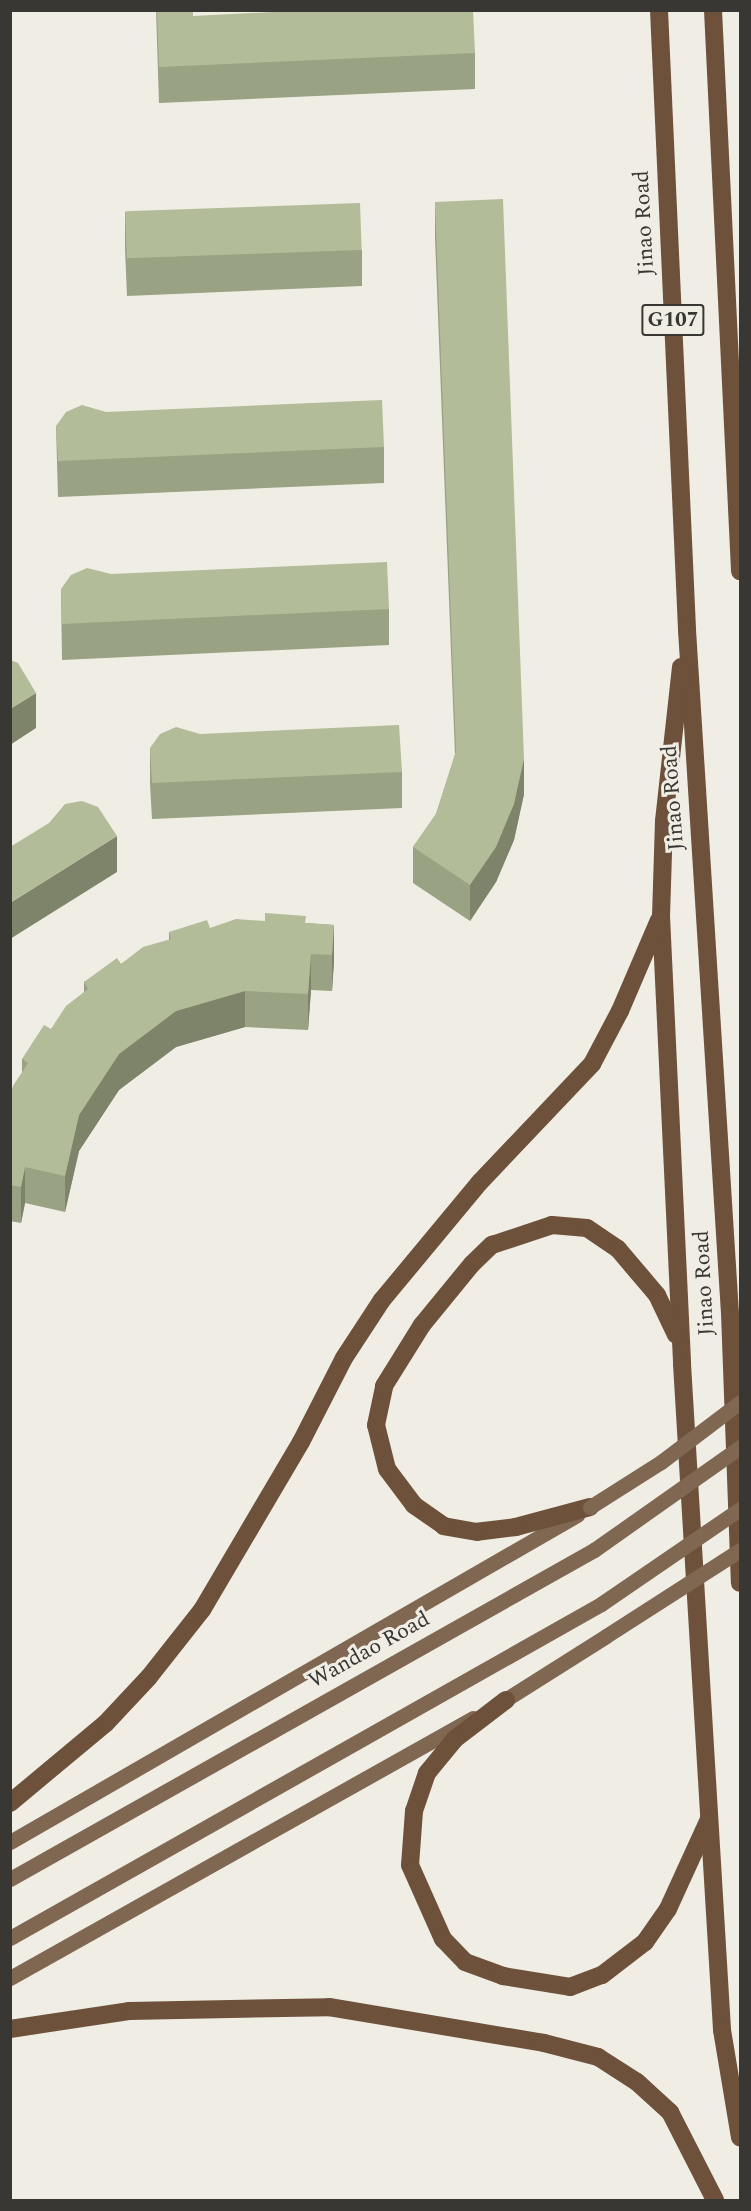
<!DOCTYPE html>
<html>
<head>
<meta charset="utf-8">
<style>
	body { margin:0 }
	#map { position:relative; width:751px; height:2211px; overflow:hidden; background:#f0ede4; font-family:Spectral,serif }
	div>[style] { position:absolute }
	.primary>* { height:15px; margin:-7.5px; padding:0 7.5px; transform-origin:7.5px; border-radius:7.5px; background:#7f6752 }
	.highway>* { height:18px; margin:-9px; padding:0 9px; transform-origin:9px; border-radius:9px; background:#6d513a }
	.primary-bridge>* { height:15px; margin:-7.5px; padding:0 7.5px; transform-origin:7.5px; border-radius:7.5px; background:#7f6752 }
	.wall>* { inset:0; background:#99a283 }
	.shaded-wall>* { inset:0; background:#7d846a }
	.building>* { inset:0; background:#b2bc98; transform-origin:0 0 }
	span { translate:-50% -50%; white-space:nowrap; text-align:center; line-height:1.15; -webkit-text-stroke:6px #f0ede4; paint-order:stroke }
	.shield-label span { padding:2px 4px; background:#f0ede4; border:2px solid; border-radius:4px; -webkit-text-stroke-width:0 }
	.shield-label { font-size:21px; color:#383733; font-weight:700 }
	.street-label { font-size:22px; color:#383733 }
	.frame { position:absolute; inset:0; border:12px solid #383733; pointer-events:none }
</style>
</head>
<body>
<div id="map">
	<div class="primary">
		<div style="left:497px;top:1705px;width:129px;rotate:-32.3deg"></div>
		<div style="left:10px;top:1842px;width:655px;rotate:-29.97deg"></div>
		<div style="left:10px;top:1879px;width:670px;rotate:-29.4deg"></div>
		<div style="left:10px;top:1938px;width:679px;rotate:-29.47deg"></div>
		<div style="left:10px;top:1978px;width:531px;rotate:-29.32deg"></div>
	</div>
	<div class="highway">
		<div style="left:659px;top:10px;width:621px;rotate:87.41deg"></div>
		<div style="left:687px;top:630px;width:684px;rotate:86.4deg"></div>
		<div style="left:730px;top:1313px;width:270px;rotate:87.9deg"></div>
		<div style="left:713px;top:10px;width:562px;rotate:87.24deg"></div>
		<div style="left:681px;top:667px;width:155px;rotate:96.3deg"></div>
		<div style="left:664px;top:821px;width:95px;rotate:91.8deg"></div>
		<div style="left:661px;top:916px;width:448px;rotate:87.3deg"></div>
		<div style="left:682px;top:1364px;width:667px;rotate:86.56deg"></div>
		<div style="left:722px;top:2030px;width:109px;rotate:80.5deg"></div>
		<div style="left:590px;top:1507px;width:77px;rotate:164.9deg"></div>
		<div style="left:516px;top:1527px;width:39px;rotate:173deg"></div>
		<div style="left:477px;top:1532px;width:34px;rotate:-170deg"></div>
		<div style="left:444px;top:1526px;width:37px;rotate:-145deg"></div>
		<div style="left:414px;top:1505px;width:45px;rotate:-126.9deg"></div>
		<div style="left:387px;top:1469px;width:45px;rotate:-104deg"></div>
		<div style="left:376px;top:1425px;width:40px;rotate:-78deg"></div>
		<div style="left:384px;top:1386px;width:72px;rotate:-58.1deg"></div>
		<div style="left:422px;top:1325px;width:79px;rotate:-50.7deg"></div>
		<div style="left:472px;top:1264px;width:28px;rotate:-44deg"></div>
		<div style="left:492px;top:1245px;width:63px;rotate:-18.4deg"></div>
		<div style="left:552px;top:1225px;width:35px;rotate:5deg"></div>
		<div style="left:587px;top:1228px;width:37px;rotate:34deg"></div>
		<div style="left:618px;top:1249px;width:60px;rotate:49.7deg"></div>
		<div style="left:657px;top:1295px;width:44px;rotate:64.6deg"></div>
		<div style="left:506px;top:1700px;width:64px;rotate:142.6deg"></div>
		<div style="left:455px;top:1739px;width:44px;rotate:129.5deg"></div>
		<div style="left:427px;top:1773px;width:40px;rotate:108.9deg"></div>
		<div style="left:414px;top:1811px;width:54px;rotate:94.2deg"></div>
		<div style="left:410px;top:1865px;width:81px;rotate:66deg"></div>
		<div style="left:443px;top:1939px;width:32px;rotate:46deg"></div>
		<div style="left:465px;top:1962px;width:40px;rotate:20.2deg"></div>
		<div style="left:503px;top:1976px;width:68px;rotate:9.3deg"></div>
		<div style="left:570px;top:1987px;width:34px;rotate:-21deg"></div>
		<div style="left:602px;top:1975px;width:54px;rotate:-37.5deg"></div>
		<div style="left:645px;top:1942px;width:40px;rotate:-55.1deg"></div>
		<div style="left:668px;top:1909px;width:99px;rotate:-65.5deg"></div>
		<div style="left:10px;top:1803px;width:125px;rotate:-39.8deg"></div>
		<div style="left:106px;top:1723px;width:63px;rotate:-46.9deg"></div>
		<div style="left:149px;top:1677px;width:85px;rotate:-51.7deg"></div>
		<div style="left:202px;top:1610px;width:195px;rotate:-59.5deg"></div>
		<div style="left:301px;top:1442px;width:94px;rotate:-62.9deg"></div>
		<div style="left:344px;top:1358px;width:69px;rotate:-56.8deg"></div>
		<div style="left:382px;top:1300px;width:153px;rotate:-50.3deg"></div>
		<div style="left:480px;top:1182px;width:163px;rotate:-46.5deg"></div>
		<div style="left:592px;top:1064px;width:60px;rotate:-62.2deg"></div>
		<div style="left:620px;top:1011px;width:99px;rotate:-66.8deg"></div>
		<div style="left:10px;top:2029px;width:120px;rotate:-8.6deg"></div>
		<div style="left:129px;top:2011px;width:200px;rotate:-1.1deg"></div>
		<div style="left:329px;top:2007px;width:218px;rotate:9.5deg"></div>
		<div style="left:544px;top:2043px;width:56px;rotate:14.5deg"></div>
		<div style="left:598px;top:2057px;width:46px;rotate:32.7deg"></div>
		<div style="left:637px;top:2082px;width:45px;rotate:42.3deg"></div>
		<div style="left:670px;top:2112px;width:99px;rotate:62.9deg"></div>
	</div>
	<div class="primary-bridge">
		<div style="left:590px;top:1507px;width:84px;rotate:-32.4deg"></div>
		<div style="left:661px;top:1462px;width:99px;rotate:-37.2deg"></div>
		<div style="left:594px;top:1550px;width:179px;rotate:-35.2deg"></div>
		<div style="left:601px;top:1604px;width:168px;rotate:-34.4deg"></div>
		<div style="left:606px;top:1636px;width:159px;rotate:-32.7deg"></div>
	</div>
	<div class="wall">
		<div style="clip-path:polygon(156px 10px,193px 10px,193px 16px,475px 53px,475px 89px,159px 103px)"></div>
		<div style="clip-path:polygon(435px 202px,524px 794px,514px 840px,496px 882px,470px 921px,413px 883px,413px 847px,436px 814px,455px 755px,435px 238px)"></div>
		<div style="clip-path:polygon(125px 213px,362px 250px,362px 286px,127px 296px,125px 249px)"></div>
		<div style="clip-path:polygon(106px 412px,384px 447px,384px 483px,58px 497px,56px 426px)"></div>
		<div style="clip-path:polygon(111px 574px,389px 609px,389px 645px,62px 660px,61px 589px)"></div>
		<div style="clip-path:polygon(200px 734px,402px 772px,402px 808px,152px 819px,150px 784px,150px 748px)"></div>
		<div style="clip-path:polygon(306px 923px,334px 925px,334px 961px,332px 991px,311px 990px,308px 1030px,245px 1027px,176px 1047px,119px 1090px,79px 1151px,65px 1212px,25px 1203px,21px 1223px,10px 1221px,10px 1096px,22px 1073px,22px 1059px,51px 1029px,84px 992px,84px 982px,169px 940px,169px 932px,210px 928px)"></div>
	</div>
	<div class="shaded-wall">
		<div style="clip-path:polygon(36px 693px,36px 728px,10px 745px,10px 709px)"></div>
		<div style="clip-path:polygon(524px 759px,524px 794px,514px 840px,496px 882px,470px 921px,470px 885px)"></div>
		<div style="clip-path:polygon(117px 836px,117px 872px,10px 939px,10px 903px)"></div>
		<div style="clip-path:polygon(334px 925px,334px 961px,332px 991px,332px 955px)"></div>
		<div style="clip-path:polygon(311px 954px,311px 990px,308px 1030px,308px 994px)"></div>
		<div style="clip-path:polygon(245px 991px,245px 1027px,176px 1047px,119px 1090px,79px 1151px,65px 1212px,65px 1176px,79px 1115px,119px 1054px,176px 1011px)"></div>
		<div style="clip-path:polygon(25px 1167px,25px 1203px,21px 1223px,21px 1187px)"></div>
	</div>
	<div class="building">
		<div style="clip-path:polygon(157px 10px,193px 10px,193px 16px,311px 10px,473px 10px,475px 53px,159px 67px)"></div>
		<div style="clip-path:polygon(503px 199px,524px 759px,514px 804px,496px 847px,470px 885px,413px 847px,436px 814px,456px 751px,435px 202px)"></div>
		<div style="left:360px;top:203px;width:47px;height:235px;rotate:88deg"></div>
		<div style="clip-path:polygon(382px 400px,384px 447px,58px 461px,56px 426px,66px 412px,82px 405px,106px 412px)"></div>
		<div style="clip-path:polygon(387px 562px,389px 609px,62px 624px,61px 589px,71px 575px,87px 568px,111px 574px)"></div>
		<div style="clip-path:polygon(10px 660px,18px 663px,36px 693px,10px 709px)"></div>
		<div style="clip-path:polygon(399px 725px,402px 772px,152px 783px,150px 748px,160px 734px,176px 727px,200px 734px)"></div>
		<div style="clip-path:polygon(82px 801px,98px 807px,117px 836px,10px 903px,10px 847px,49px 823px,65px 804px)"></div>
		<div style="clip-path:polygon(265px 913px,306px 916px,305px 923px,334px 925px,332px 955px,311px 954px,308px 994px,245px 991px,176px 1011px,119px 1054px,79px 1115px,65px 1176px,25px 1167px,21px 1187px,10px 1185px,10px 1096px,13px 1086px,28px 1063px,22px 1059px,44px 1025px,51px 1029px,66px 1006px,88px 989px,84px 982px,117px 958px,121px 964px,143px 947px,171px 939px,169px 932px,207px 920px,210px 928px,236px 919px,265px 921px)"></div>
	</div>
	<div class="shield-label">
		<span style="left:673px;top:320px">G107</span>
	</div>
	<div class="street-label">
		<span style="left:644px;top:223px;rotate:-93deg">Jinao Road</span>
		<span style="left:673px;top:798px;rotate:-94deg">Jinao Road</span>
		<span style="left:704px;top:1283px;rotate:-93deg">Jinao Road</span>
		<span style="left:369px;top:1650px;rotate:-29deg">Wandao Road</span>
	</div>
	<div class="frame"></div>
</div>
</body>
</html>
